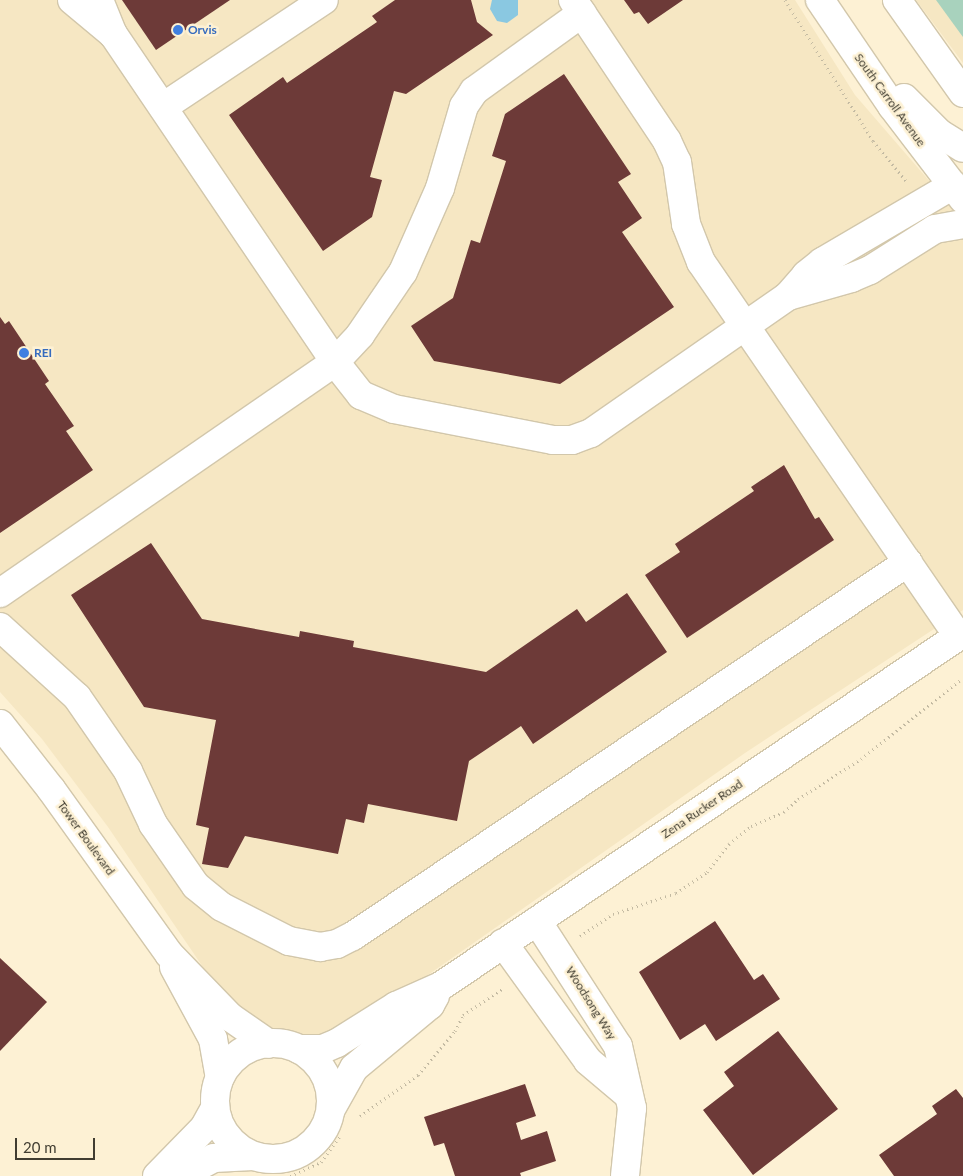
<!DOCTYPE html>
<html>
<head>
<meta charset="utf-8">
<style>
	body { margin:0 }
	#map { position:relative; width:963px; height:1176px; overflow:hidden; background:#fdf1d4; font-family:Lato,sans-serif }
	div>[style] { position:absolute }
	.built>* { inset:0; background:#f6e7c3 }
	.green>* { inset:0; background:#a8d2bd }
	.water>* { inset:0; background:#8ac8e1 }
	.building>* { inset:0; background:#6d3a38 }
	.path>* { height:3px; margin-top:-1.5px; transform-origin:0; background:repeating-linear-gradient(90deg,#c3baa2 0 1px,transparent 0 5px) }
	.roads { filter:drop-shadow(1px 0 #d2c7ab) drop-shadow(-1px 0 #d2c7ab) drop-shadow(0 1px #d2c7ab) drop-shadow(0 -1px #d2c7ab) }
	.minor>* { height:28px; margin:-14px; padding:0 14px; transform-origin:14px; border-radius:14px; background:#fff }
	.minor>.ring { margin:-14px; padding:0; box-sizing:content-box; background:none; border:28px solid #fff; border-radius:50% }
	.major>* { height:28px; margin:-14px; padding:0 14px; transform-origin:14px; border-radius:14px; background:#fff }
	.dots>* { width:14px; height:14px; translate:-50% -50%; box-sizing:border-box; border:2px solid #fdf1d4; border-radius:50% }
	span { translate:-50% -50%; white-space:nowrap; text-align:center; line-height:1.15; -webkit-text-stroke:5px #fdf1d4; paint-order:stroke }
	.shop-label { font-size:12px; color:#366cbe; font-weight:700 }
	.left { translate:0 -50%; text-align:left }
	.street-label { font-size:12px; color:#413d31 }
	.scale { position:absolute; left:15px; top:1138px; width:80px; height:22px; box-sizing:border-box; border:2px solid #413d31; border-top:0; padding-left:6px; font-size:15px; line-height:18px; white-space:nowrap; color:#413d31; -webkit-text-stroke:4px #fdf1d4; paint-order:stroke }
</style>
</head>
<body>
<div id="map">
	<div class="built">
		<div style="clip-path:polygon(0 0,795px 0,855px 95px,963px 220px,963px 610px,745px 753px,375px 1012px,317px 1040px,276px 1036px,242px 1017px,211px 979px,108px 827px,42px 739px,0 692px)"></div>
		<div style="clip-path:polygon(916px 0,963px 0,963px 63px)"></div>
	</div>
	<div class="green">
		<div style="clip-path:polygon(936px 0,963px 0,963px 37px,960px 33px)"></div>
	</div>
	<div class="water">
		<div style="clip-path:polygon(492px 0,518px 0,518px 15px,507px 23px,497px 21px,490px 9px)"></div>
	</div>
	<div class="building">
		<div style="clip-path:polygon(122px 0,230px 0,156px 50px)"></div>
		<div style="clip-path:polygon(395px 0,471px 0,477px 22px,493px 35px,406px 94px,394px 91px,370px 177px,382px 180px,372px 217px,323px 251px,229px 115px,283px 77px,287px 83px,377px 22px,372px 16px)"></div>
		<div style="clip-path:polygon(624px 0,683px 0,648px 24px,639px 12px,634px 14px)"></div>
		<div style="clip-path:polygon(564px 74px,631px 174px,618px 182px,642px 218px,622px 232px,674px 307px,560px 384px,434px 361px,411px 326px,453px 298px,471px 240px,480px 243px,506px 161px,492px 156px,505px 114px)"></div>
		<div style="clip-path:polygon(0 317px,5px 324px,9px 321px,49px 381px,45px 384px,74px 426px,66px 431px,93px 470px,0 533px)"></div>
		<div style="clip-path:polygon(784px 465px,815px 519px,819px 517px,834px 540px,687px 638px,645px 575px,680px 552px,675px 544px,754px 491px,751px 487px)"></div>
		<div style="clip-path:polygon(151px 543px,202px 619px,299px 637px,300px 631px,354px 641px,353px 647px,486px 672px,577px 609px,586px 622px,627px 593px,667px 652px,533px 744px,521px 726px,469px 761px,457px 821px,368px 804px,364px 823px,346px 819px,338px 854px,245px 836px,228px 868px,202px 864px,209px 828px,196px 825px,216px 720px,144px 707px,71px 595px)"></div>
		<div style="clip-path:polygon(715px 921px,754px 980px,763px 974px,780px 999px,716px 1041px,705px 1024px,680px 1040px,639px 972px)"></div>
		<div style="clip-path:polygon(0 958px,47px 1002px,0 1051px)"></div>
		<div style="clip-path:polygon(778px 1031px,838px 1109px,753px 1175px,703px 1110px,734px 1086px,724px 1072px)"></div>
		<div style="clip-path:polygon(525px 1084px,536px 1116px,516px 1123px,521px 1140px,547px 1131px,556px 1161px,520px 1173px,521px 1176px,455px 1176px,444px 1143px,434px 1146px,424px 1117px)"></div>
		<div style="clip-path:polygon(956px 1089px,963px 1098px,963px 1176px,894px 1176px,879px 1155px,937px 1114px,932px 1106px)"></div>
	</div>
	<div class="path">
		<div style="left:785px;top:0;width:166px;rotate:58deg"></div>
		<div style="left:873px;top:141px;width:53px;rotate:50.3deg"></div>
		<div style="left:580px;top:936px;width:40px;rotate:-34deg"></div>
		<div style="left:613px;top:914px;width:66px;rotate:-18.4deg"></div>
		<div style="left:676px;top:893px;width:37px;rotate:-34deg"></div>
		<div style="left:707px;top:872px;width:36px;rotate:-52deg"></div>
		<div style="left:729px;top:844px;width:28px;rotate:-39deg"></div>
		<div style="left:751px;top:826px;width:36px;rotate:-23deg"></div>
		<div style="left:784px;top:812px;width:19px;rotate:-43deg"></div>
		<div style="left:798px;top:799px;width:75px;rotate:-32.4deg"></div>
		<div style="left:861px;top:759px;width:130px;rotate:-38.5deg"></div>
		<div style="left:360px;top:1116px;width:71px;rotate:-35.3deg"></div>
		<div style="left:418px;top:1075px;width:57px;rotate:-49.9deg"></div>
		<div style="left:455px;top:1031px;width:18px;rotate:-63deg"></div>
		<div style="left:463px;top:1015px;width:47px;rotate:-33.7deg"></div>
		<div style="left:290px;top:1176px;width:34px;rotate:-24deg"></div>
		<div style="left:321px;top:1162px;width:34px;rotate:-54deg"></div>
	</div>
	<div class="roads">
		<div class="minor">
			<div style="left:72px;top:0;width:53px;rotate:39.7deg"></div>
			<div style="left:99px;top:0;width:37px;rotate:68deg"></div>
			<div style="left:113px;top:34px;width:396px;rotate:55.9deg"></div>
			<div style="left:335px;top:362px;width:42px;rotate:51.8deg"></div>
			<div style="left:361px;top:395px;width:36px;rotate:23deg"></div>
			<div style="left:394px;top:409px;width:162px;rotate:11deg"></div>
			<div style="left:553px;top:440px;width:19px"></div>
			<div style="left:572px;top:440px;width:20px;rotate:-20deg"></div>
			<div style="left:591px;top:433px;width:240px;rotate:-34.8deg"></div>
			<div style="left:788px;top:296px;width:28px;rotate:-49deg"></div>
			<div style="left:806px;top:275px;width:21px;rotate:-39deg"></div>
			<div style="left:822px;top:262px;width:152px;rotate:-30.4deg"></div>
			<div style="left:573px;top:0;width:169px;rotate:56.3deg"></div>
			<div style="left:667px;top:141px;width:23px;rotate:65deg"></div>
			<div style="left:677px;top:162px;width:63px;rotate:81.7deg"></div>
			<div style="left:686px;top:224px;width:41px;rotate:68.5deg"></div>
			<div style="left:701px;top:262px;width:454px;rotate:55.5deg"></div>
			<div style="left:163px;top:107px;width:193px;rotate:-33.6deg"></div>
			<div style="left:788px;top:296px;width:66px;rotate:-15.9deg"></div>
			<div style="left:851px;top:278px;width:21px;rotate:-23deg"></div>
			<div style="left:870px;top:270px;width:77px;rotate:-32.2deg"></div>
			<div style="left:935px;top:229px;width:28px;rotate:-10deg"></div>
			<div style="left:0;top:593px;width:407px;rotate:-34.6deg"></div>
			<div style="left:335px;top:362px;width:37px;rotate:-47deg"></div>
			<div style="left:360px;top:335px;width:76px;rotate:-55.7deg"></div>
			<div style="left:403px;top:272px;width:92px;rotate:-66.2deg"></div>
			<div style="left:440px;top:188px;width:85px;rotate:-73.7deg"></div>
			<div style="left:464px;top:106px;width:18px;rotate:-56deg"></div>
			<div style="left:474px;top:91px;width:133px;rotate:-35.8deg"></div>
			<div style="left:0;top:627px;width:104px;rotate:42.3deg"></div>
			<div style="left:77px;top:697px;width:90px;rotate:55.4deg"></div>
			<div style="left:128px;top:771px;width:59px;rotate:64.7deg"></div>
			<div style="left:153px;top:824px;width:75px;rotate:55.3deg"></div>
			<div style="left:196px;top:886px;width:33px;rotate:39deg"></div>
			<div style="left:222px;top:907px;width:75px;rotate:26.9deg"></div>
			<div style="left:289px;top:941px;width:32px;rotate:11deg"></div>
			<div style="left:320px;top:947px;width:17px;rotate:-10deg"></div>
			<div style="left:337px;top:944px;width:18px;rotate:-27deg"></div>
			<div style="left:353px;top:936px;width:669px;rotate:-33.98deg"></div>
			<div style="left:0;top:724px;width:83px;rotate:51.9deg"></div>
			<div style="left:51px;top:789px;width:203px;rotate:54.4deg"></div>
			<div style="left:169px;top:954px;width:88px;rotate:45.9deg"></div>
			<div style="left:230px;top:1017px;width:47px;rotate:34.7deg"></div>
			<div style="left:537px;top:921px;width:149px;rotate:57.1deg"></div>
			<div style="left:618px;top:1046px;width:64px;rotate:77.3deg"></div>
			<div style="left:632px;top:1108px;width:68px;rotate:95.9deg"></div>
			<div style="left:503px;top:943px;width:145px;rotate:54.2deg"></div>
			<div style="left:588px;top:1061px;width:50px;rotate:40.1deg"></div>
			<div style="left:174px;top:967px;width:82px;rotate:61.6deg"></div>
			<div style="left:213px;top:1039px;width:39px;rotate:80deg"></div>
			<div class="ring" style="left:215px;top:1043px;width:88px;height:88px"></div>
			<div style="left:299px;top:1049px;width:24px"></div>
			<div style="left:323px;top:1049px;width:15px;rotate:-23deg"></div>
			<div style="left:337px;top:1043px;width:70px;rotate:-32.1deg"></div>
			<div style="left:396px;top:1006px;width:49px;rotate:-24deg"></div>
			<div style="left:441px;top:986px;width:630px;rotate:-34.07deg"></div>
			<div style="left:331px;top:1109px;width:47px;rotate:-60.7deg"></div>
			<div style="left:354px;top:1068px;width:99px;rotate:-39.7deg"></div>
			<div style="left:430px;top:1005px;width:10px;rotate:-61deg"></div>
			<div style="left:157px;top:1176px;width:67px;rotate:-45.6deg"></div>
			<div style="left:204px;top:1128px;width:23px;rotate:-61deg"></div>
			<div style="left:180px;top:1176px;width:38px;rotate:-28deg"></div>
			<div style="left:214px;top:1158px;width:39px;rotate:-3deg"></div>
		</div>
		<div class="major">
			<div style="left:820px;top:0;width:128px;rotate:55.8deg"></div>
			<div style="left:892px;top:106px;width:117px;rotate:52.6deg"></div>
			<div style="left:897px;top:0;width:114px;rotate:54.6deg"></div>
			<div style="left:904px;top:98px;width:49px;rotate:45deg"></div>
			<div style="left:939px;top:133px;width:28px;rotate:32deg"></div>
		</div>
	</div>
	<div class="dots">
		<div style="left:178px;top:30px;background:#3f7fe0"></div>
		<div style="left:24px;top:353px;background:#3f7fe0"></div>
	</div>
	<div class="shop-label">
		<span class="left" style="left:188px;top:30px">Orvis</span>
		<span class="left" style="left:34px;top:353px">REI</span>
	</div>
	<div class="street-label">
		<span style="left:890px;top:100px;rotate:54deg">South Carroll Avenue</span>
		<span style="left:702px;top:809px;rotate:-34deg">Zena Rucker Road</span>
		<span style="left:86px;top:838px;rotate:54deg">Tower Boulevard</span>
		<span style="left:591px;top:1003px;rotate:58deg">Woodsong Way</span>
	</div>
	<div class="scale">20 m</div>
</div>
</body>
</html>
